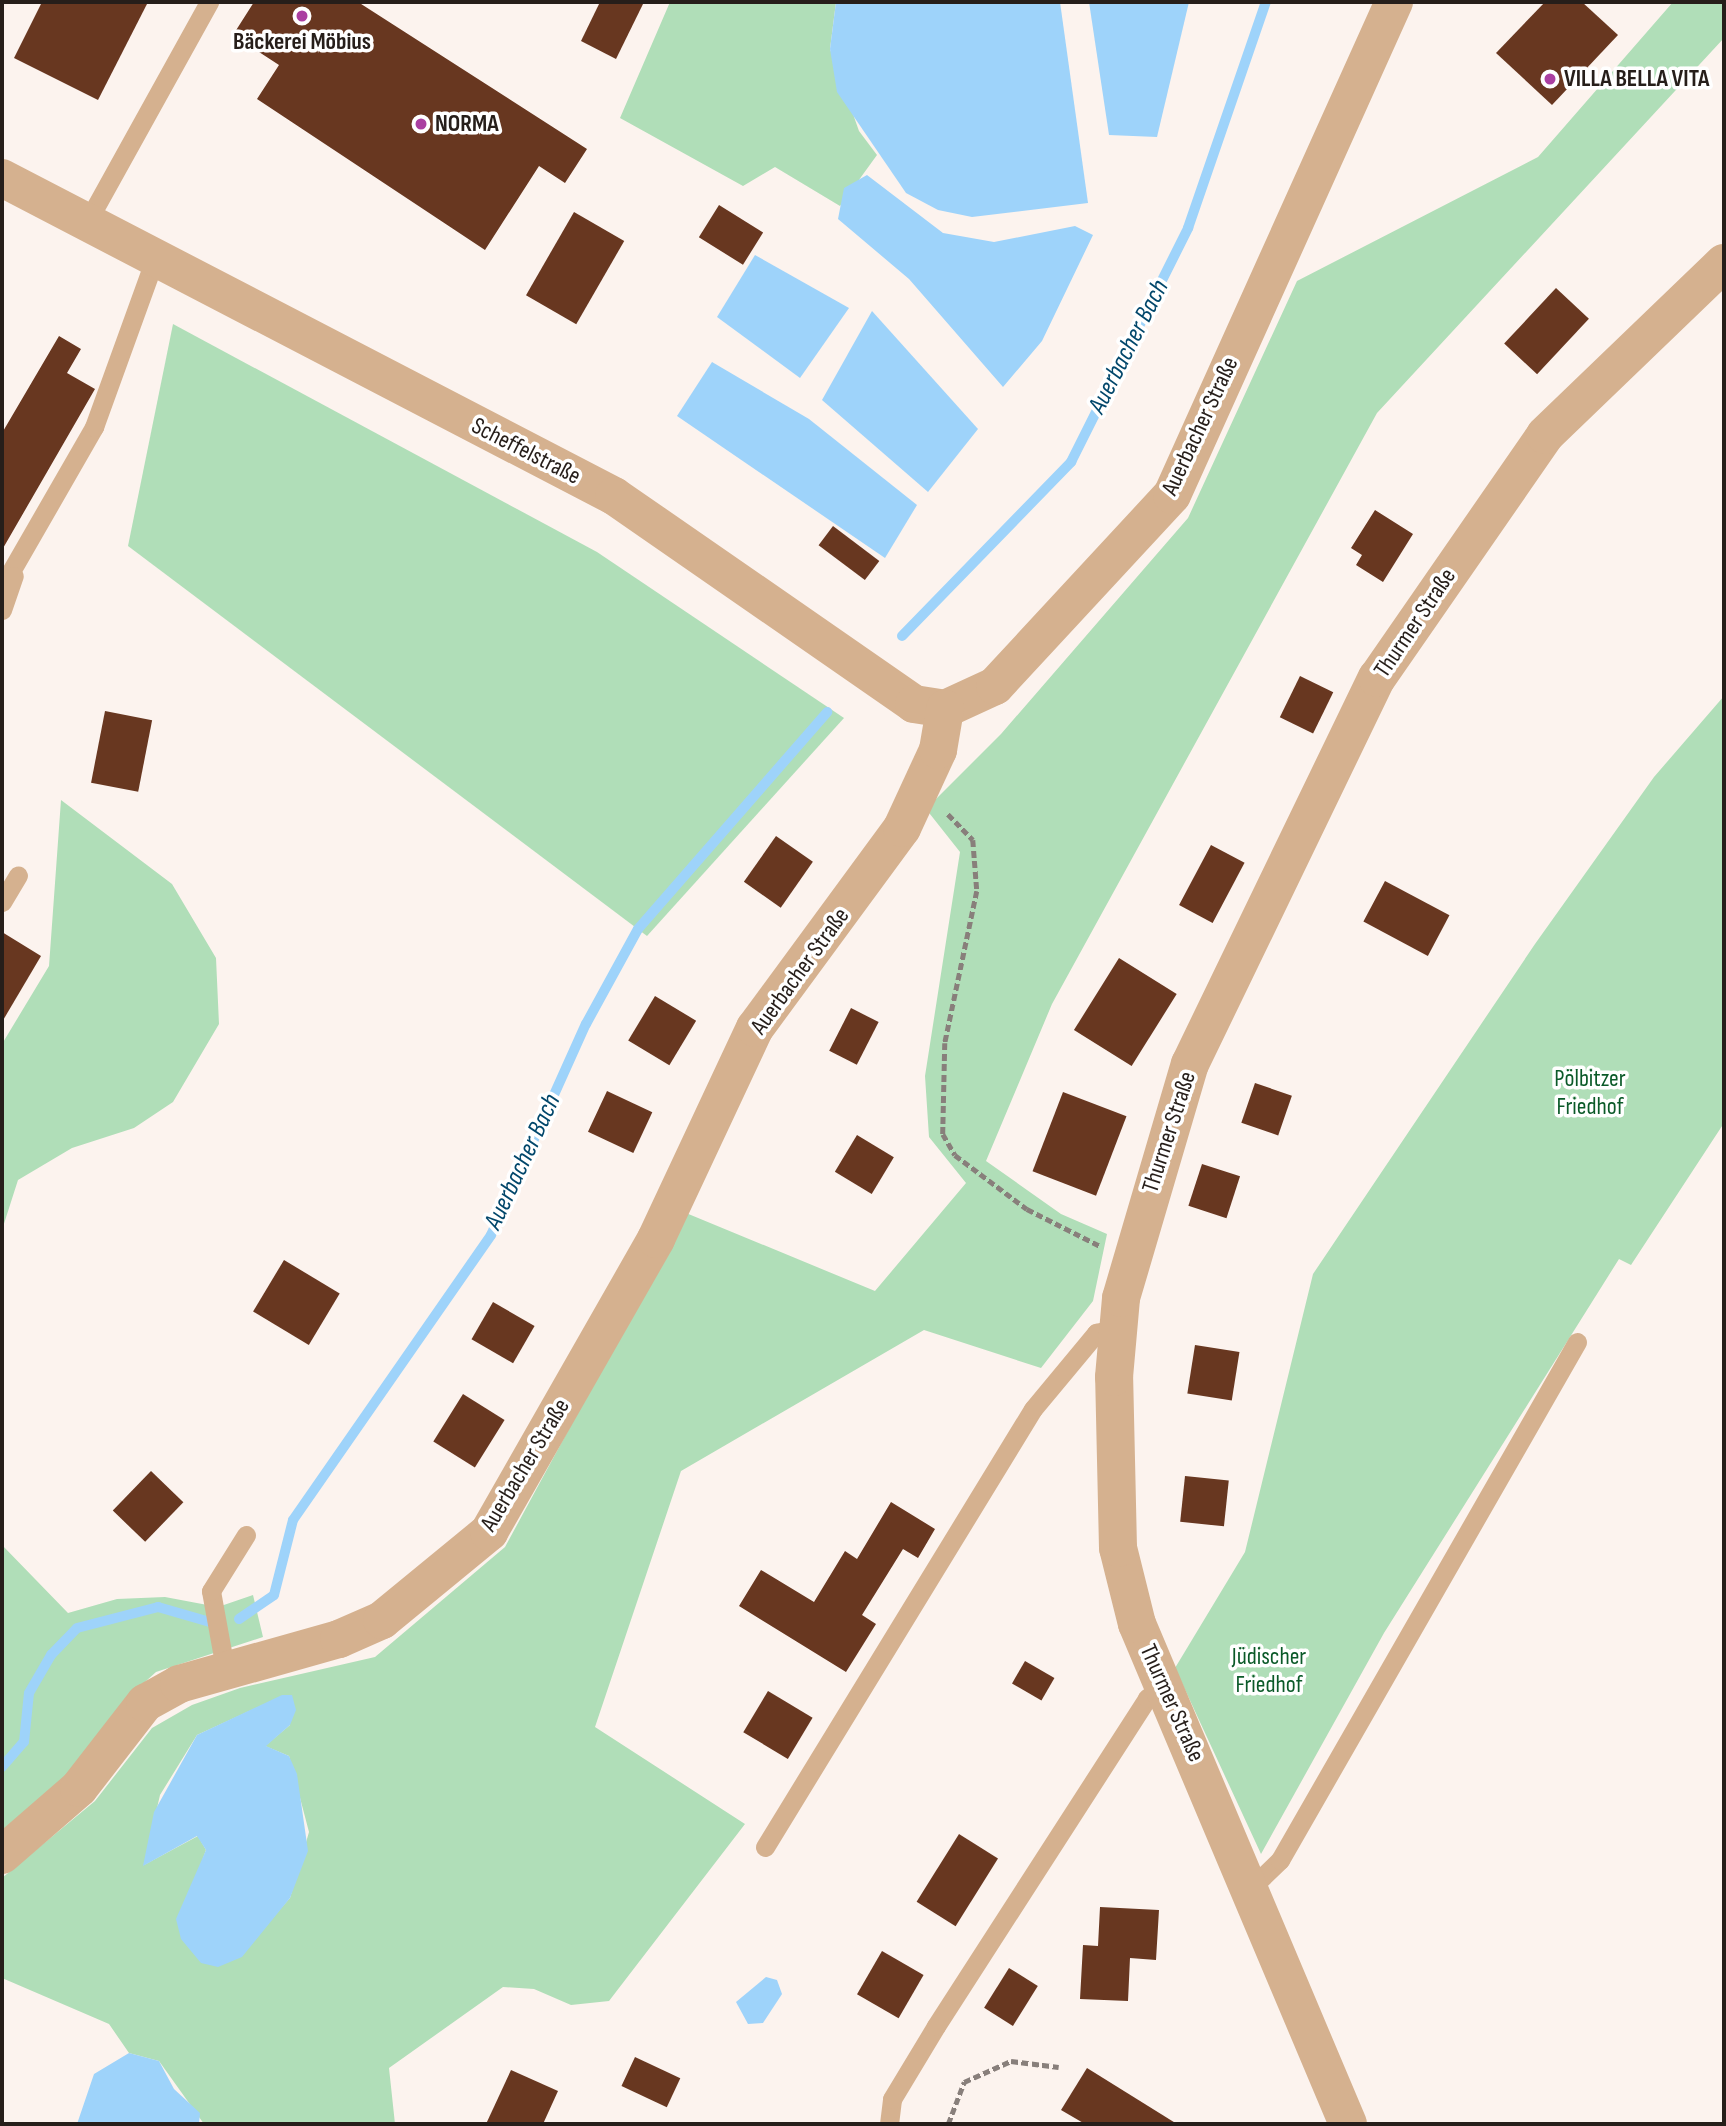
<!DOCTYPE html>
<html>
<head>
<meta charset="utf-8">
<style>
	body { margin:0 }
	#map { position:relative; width:1726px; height:2126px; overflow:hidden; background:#fcf3ee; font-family:"Sofia Sans Condensed",sans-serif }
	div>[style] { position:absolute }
	.green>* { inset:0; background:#b0deb8 }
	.water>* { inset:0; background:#9ed3fa }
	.stream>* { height:10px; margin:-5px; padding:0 5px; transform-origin:5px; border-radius:5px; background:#9ed3fa }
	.building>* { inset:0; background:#683720; transform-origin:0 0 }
	.path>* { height:4.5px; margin-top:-2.25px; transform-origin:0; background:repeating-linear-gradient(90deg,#887f7b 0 7px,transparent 0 10.5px) }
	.service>* { height:19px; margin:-9.5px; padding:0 9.5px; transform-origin:9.5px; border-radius:9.5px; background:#d5b18f }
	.minor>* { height:38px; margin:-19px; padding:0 19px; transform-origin:19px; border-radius:19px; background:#d5b18f }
	.tertiary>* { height:38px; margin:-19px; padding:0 19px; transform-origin:19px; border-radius:19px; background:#d5b18f }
	.dots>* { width:19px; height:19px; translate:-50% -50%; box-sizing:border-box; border:4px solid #fff; border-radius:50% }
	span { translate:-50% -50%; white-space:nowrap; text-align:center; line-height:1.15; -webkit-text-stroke:7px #fff; paint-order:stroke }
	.poi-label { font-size:24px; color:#261e1a; font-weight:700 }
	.left { translate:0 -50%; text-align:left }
	.street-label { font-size:24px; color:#261e1a }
	.park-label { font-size:24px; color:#0b5a29 }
	.water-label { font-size:26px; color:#02476b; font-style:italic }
	.frame { position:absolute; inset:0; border:4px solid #261e1a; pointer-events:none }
</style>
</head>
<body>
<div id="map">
	<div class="green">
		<div style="clip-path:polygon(670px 2px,836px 2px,830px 49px,859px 131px,877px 155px,840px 206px,775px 167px,743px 186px,620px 118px)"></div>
		<div style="clip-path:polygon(evenodd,1673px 2px,1724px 2px,1724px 38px,1377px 413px,1052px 1004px,986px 1161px,1061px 1214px,1107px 1234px,1093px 1301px,1041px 1368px,924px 1330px,681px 1471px,595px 1727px,745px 1824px,609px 2001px,571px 2005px,534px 1989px,503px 1987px,389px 2068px,395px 2124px,204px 2124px,159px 2061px,129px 2053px,109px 2024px,2px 1978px,2px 1878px,95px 1801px,152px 1728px,192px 1705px,240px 1688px,375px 1657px,505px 1547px,686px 1213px,875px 1291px,966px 1183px,929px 1137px,925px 1076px,960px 852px,926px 809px,1001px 734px,1188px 518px,1297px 281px,1538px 157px,1673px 2px,267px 1703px,290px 1725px,265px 1746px,289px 1756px,309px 1832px,290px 1898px,274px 1916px,195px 1880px,206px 1850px,198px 1836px,144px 1865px,160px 1795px,197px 1735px,267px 1703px)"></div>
		<div style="clip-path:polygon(173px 324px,597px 552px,844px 718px,647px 936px,128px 546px)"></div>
		<div style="clip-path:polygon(1724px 696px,1724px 1123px,1631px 1265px,1619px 1259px,1384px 1633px,1261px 1854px,1175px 1668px,1245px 1552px,1313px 1274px,1535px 944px,1654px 777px)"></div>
		<div style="clip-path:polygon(61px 800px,172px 884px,216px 958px,219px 1024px,173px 1102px,134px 1128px,72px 1148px,18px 1180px,2px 1230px,2px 1044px,49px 966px)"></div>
		<div style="clip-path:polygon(2px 1545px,68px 1613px,117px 1599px,165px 1597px,218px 1607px,253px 1595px,263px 1637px,156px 1672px,123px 1702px,49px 1798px,2px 1831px)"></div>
	</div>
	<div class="water">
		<div style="clip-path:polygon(836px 2px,1060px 2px,1088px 203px,972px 217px,938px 210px,906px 193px,837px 92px,830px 49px)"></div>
		<div style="clip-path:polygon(1089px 2px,1189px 2px,1157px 137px,1109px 135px)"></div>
		<div style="clip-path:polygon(867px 175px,943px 233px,994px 242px,1075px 226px,1093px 235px,1042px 341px,1003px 387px,909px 279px,838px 219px,844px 188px)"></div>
		<div style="clip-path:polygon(755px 255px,849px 308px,800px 378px,717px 317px)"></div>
		<div style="clip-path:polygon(872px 311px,978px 429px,928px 492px,822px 400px)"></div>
		<div style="clip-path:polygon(712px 362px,809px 419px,917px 505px,885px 558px,677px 416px)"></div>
		<div style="clip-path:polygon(282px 1695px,292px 1695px,296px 1710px,290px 1725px,266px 1746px,289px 1756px,297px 1774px,308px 1851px,290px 1898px,242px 1957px,218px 1967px,201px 1963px,181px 1939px,176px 1919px,206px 1850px,197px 1836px,143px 1866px,154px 1812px,197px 1735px)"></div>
		<div style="clip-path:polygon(766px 1977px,777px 1980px,782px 1994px,763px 2023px,748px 2024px,736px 2002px)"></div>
		<div style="clip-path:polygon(129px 2053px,159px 2061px,174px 2089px,200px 2113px,199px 2124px,77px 2124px,94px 2074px)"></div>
	</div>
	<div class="stream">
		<div style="left:902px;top:636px;width:243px;rotate:-45.8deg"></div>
		<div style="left:1071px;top:462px;width:262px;rotate:-63.4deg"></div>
		<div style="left:1188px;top:228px;width:239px;rotate:-71deg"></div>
		<div style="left:239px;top:1619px;width:42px;rotate:-34.4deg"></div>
		<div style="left:274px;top:1595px;width:77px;rotate:-75.8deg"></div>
		<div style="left:293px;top:1520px;width:347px;rotate:-55.2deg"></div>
		<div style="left:491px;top:1235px;width:231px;rotate:-65.8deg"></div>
		<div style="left:586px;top:1024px;width:108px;rotate:-61.3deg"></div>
		<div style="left:638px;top:929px;width:288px;rotate:-48.9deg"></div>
		<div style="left:2px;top:1767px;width:33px;rotate:-49deg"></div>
		<div style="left:24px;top:1742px;width:49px;rotate:-84.2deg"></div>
		<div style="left:29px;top:1693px;width:44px;rotate:-59.9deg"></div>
		<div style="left:51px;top:1655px;width:37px;rotate:-46deg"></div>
		<div style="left:77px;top:1628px;width:84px;rotate:-14.5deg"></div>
		<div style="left:158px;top:1607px;width:54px;rotate:16.1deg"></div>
	</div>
	<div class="building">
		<div style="clip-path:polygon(42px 2px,148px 2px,98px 100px,14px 58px)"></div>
		<div style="clip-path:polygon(254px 2px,358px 2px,587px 149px,565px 183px,539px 166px,485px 250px,257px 99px,279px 65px,233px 35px)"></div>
		<div style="clip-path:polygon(600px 2px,644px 2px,616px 59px,581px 41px)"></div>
		<div style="clip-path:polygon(1545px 2px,1582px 2px,1618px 35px,1552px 105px,1496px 53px)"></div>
		<div style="left:719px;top:205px;width:52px;height:38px;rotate:32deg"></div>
		<div style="left:574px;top:212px;width:58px;height:96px;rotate:30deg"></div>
		<div style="left:1556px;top:288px;width:45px;height:76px;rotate:43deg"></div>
		<div style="clip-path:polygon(59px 336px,81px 349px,67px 373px,95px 389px,2px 550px,2px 433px)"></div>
		<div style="clip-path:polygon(1375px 510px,1413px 534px,1383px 582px,1356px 565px,1362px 555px,1351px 548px)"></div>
		<div style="left:833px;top:526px;width:58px;height:24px;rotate:37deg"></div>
		<div style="left:1300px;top:676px;width:37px;height:46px;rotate:26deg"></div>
		<div style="left:105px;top:711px;width:48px;height:73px;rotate:11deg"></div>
		<div style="left:776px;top:836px;width:45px;height:56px;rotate:35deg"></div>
		<div style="left:1211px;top:845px;width:38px;height:68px;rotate:28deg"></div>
		<div style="left:1385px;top:881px;width:73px;height:46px;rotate:28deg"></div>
		<div style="clip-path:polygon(2px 932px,41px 956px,2px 1022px)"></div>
		<div style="left:1119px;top:958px;width:68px;height:85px;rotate:32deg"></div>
		<div style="left:655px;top:996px;width:48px;height:52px;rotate:31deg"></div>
		<div style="left:851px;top:1008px;width:31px;height:48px;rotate:27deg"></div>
		<div style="left:1255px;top:1083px;width:39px;height:42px;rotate:19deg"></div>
		<div style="left:607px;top:1091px;width:50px;height:45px;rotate:25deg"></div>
		<div style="left:1063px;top:1092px;width:68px;height:85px;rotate:21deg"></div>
		<div style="left:857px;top:1135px;width:43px;height:43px;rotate:31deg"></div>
		<div style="left:1202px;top:1164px;width:40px;height:44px;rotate:18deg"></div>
		<div style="left:284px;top:1260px;width:65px;height:60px;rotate:31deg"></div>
		<div style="left:493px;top:1302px;width:48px;height:43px;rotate:30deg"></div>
		<div style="left:1195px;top:1345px;width:45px;height:49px;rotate:9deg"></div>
		<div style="left:463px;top:1394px;width:49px;height:56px;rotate:32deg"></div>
		<div style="left:151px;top:1471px;width:45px;height:55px;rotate:44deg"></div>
		<div style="left:1185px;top:1476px;width:44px;height:46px;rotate:6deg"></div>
		<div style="clip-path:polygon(891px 1502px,935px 1529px,918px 1558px,903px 1549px,862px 1615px,876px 1624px,846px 1672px,739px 1606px,761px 1570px,814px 1602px,845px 1551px,857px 1559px)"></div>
		<div style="left:1025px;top:1661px;width:34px;height:26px;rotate:30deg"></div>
		<div style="left:768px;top:1691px;width:52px;height:48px;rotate:31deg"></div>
		<div style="left:959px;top:1834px;width:46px;height:80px;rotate:32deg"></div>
		<div style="clip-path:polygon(1100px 1907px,1159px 1910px,1156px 1960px,1130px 1958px,1128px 2001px,1080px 1999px,1083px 1945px,1098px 1946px)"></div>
		<div style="left:882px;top:1951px;width:48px;height:50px;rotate:30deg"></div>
		<div style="left:1009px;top:1968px;width:34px;height:47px;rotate:32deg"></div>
		<div style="left:635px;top:2057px;width:50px;height:32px;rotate:25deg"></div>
		<div style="clip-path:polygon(1087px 2068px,1177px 2124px,1085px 2124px,1061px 2110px)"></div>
		<div style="clip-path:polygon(511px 2070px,558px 2091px,543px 2124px,486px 2124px)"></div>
	</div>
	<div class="path">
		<div style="left:948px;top:814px;width:36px;rotate:46deg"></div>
		<div style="left:973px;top:840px;width:51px;rotate:85.5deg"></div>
		<div style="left:977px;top:891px;width:155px;rotate:101.9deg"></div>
		<div style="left:945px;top:1043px;width:91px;rotate:91.3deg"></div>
		<div style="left:943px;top:1134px;width:24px;rotate:60deg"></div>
		<div style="left:955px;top:1155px;width:90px;rotate:36.9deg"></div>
		<div style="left:1027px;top:1209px;width:82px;rotate:26.9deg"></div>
		<div style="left:948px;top:2124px;width:45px;rotate:-69.1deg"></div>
		<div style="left:964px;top:2082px;width:51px;rotate:-24.1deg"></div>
		<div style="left:1011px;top:2061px;width:48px;rotate:7.1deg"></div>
	</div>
	<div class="service">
		<div style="left:86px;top:224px;width:254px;rotate:-61deg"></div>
		<div style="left:2px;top:587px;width:185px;rotate:-60.1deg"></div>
		<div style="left:94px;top:427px;width:177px;rotate:-70.1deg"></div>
		<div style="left:2px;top:610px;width:36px;rotate:-71deg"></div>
		<div style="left:2px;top:902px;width:31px;rotate:-59deg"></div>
		<div style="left:225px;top:1668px;width:78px;rotate:-100.3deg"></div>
		<div style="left:211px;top:1591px;width:66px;rotate:-58deg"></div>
		<div style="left:765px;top:1847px;width:513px;rotate:-58.54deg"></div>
		<div style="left:1033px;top:1409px;width:99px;rotate:-50.3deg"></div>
		<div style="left:1096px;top:1333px;width:23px;rotate:-13deg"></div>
		<div style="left:1252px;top:1887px;width:39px;rotate:-44deg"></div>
		<div style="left:1280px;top:1860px;width:597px;rotate:-60.17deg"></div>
		<div style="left:889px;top:2124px;width:25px;rotate:-83deg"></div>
		<div style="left:892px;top:2099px;width:85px;rotate:-58.9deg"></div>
		<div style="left:936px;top:2026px;width:390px;rotate:-57.2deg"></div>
		<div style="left:1147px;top:1698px;width:21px;rotate:-37deg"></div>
	</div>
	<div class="minor">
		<div style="left:2px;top:178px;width:690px;rotate:27.46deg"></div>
		<div style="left:614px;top:496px;width:365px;rotate:34.7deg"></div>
		<div style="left:914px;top:704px;width:31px;rotate:9deg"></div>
		<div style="left:945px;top:709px;width:55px;rotate:-24.7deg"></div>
		<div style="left:995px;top:686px;width:260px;rotate:-47.2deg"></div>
		<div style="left:1172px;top:495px;width:541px;rotate:-65.76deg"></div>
		<div style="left:2px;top:1855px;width:102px;rotate:-41deg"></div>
		<div style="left:79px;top:1788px;width:108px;rotate:-52.2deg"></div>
		<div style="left:145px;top:1703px;width:39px;rotate:-29deg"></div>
		<div style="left:179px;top:1684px;width:166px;rotate:-15.7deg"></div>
		<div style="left:339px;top:1639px;width:47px;rotate:-23.8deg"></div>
		<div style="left:382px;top:1620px;width:139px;rotate:-39.4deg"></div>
		<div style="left:489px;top:1532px;width:337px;rotate:-60.3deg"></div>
		<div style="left:656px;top:1239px;width:233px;rotate:-64.9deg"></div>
		<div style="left:755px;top:1028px;width:248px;rotate:-53.7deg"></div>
		<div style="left:902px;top:828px;width:86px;rotate:-65.2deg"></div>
		<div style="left:938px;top:750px;width:42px;rotate:-80.3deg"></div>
	</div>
	<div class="tertiary">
		<div style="left:1348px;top:2124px;width:543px;rotate:-112.88deg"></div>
		<div style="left:1137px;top:1624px;width:78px;rotate:-104deg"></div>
		<div style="left:1118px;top:1548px;width:171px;rotate:-91.3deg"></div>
		<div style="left:1114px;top:1377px;width:79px;rotate:-84.9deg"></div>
		<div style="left:1121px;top:1298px;width:244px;rotate:-73.6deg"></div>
		<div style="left:1190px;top:1064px;width:429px;rotate:-64.2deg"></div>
		<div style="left:1377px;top:678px;width:295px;rotate:-55.3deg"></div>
		<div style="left:1545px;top:435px;width:248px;rotate:-43.9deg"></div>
	</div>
	<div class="dots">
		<div style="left:302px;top:16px;background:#aa3fa1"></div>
		<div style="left:1550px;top:79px;background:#aa3fa1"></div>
		<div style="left:421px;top:124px;background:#aa3fa1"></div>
	</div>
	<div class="poi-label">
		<span style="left:302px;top:42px">Bäckerei Möbius</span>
		<span class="left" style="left:1564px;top:79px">VILLA BELLA VITA</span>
		<span class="left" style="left:435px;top:124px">NORMA</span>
	</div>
	<div class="street-label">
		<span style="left:1200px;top:426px;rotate:-65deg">Auerbacher Straße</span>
		<span style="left:526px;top:451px;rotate:27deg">Scheffelstraße</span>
		<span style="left:1415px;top:623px;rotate:-56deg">Thurmer Straße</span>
		<span style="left:800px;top:971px;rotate:-54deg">Auerbacher Straße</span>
		<span style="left:1169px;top:1132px;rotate:-72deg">Thurmer Straße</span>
		<span style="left:525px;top:1465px;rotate:-59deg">Auerbacher Straße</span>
		<span style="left:1172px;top:1703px;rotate:66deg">Thurmer Straße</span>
	</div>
	<div class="park-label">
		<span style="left:1590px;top:1093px">Pölbitzer<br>Friedhof</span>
		<span style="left:1269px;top:1671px">Jüdischer<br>Friedhof</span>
	</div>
	<div class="water-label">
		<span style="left:1129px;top:347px;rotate:-63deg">Auerbacher Bach</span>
		<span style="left:523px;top:1162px;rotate:-65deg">Auerbacher Bach</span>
	</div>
	<div class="frame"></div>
</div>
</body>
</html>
